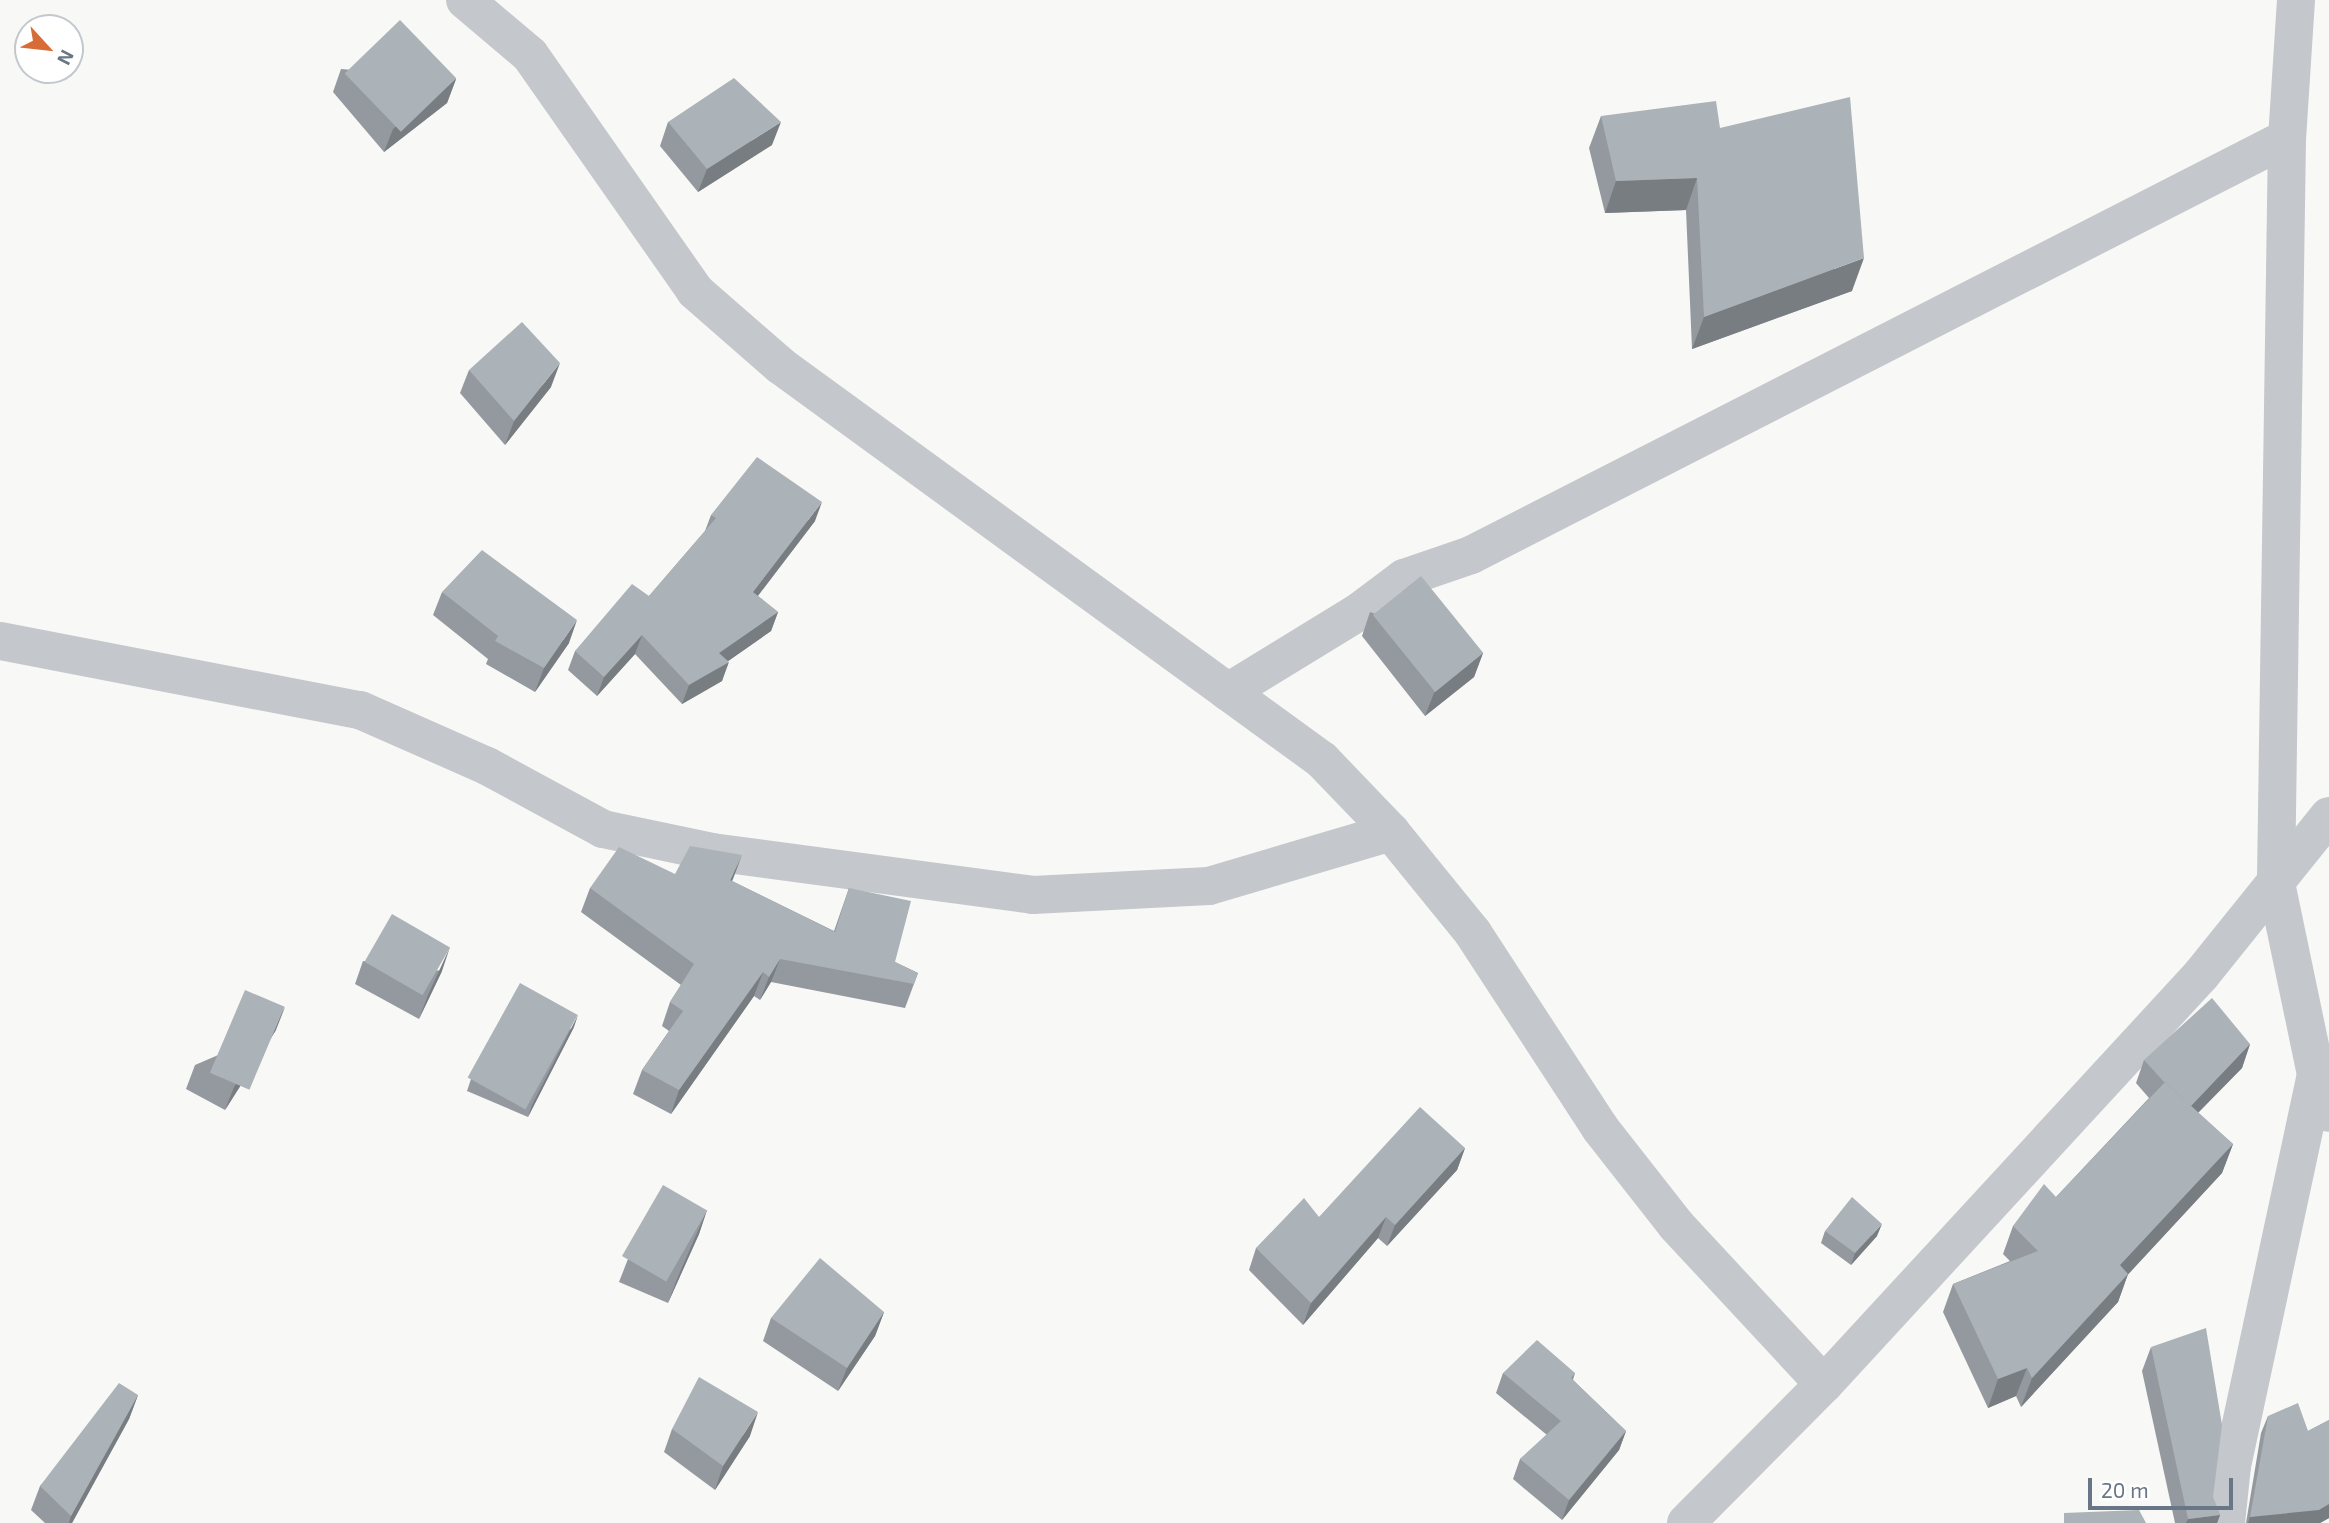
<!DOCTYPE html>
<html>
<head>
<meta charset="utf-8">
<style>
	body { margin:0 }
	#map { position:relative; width:2329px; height:1523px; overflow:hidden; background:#f8f8f6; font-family:"Exo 2",sans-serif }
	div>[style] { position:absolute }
	.minor>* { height:38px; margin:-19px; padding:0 19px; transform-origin:19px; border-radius:19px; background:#c4c7cb }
	.wall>* { inset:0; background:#93999e }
	.shaded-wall>* { inset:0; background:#787d81 }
	.building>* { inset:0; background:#abb2b8; transform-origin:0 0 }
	span { translate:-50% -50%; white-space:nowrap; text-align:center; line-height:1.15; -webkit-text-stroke:7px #fff; paint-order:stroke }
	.north { position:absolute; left:14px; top:14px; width:70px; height:70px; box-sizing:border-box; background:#fff; border:2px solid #c3c8ce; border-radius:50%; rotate:117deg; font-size:19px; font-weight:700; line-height:28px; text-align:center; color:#697685 }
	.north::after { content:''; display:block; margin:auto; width:24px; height:32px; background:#d86c37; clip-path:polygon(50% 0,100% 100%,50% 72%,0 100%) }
	.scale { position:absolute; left:2088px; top:1478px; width:145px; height:32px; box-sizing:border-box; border:4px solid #697685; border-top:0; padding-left:9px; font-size:21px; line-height:24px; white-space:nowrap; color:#697685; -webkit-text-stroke:5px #fff; paint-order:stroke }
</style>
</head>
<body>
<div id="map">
	<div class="minor">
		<div style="left:465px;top:0;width:85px;rotate:40.2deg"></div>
		<div style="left:530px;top:55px;width:288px;rotate:55deg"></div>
		<div style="left:695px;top:291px;width:114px;rotate:41.1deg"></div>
		<div style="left:781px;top:366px;width:669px;rotate:36.07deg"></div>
		<div style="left:1322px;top:760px;width:100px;rotate:46.2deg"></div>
		<div style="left:1391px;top:832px;width:130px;rotate:50.9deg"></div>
		<div style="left:1473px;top:933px;width:233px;rotate:56.9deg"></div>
		<div style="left:1600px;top:1128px;width:123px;rotate:51.9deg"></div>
		<div style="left:1676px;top:1225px;width:217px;rotate:47.1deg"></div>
		<div style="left:2296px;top:0;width:138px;rotate:93.7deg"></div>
		<div style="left:2287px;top:138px;width:745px;rotate:90.85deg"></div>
		<div style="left:2276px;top:883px;width:196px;rotate:78.2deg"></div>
		<div style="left:2316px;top:1075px;width:40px;rotate:71.1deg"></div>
		<div style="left:0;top:641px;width:367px;rotate:10.9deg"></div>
		<div style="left:360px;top:710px;width:139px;rotate:23.8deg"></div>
		<div style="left:487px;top:766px;width:132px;rotate:28.5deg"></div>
		<div style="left:603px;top:829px;width:111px;rotate:11.9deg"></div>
		<div style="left:712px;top:852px;width:324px;rotate:7.6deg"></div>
		<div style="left:1033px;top:895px;width:176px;rotate:-2.9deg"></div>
		<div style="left:1209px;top:886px;width:190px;rotate:-16.5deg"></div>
		<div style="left:1228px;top:692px;width:155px;rotate:-31.5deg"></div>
		<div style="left:1360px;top:611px;width:55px;rotate:-36.9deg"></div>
		<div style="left:1404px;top:578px;width:71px;rotate:-18.9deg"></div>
		<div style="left:1471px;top:555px;width:916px;rotate:-27.07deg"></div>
		<div style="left:1686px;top:1523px;width:196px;rotate:-45.2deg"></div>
		<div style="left:1824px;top:1384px;width:556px;rotate:-47.33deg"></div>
		<div style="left:2201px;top:975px;width:204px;rotate:-51.2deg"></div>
		<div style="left:2226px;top:1523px;width:57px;rotate:-84deg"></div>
		<div style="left:2232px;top:1466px;width:400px;rotate:-77.9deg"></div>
	</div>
	<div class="wall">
		<div style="clip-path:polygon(341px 69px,456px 79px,447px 103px,384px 152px,333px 92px)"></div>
		<div style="clip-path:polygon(1601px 116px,1720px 128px,1852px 291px,1692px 349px,1686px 210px,1605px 213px,1589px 148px)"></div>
		<div style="clip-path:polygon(668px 122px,772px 145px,698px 192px,660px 146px)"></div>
		<div style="clip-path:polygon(469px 370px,551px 387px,505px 445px,460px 393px)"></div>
		<div style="clip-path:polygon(711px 515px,815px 521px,758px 596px,778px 612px,771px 631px,728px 661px,722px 681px,682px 704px,635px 654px,597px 696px,568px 670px,575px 651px,649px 596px,705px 531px)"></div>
		<div style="clip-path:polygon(442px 592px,569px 643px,535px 692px,486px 664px,488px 659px,433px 615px)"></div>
		<div style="clip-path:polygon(1370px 612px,1483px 653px,1474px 677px,1425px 716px,1362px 636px)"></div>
		<div style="clip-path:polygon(675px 874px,732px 881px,834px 931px,849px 888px,895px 962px,918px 973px,905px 1008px,771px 982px,760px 1000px,754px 996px,671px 1114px,633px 1094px,642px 1070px,669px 1031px,662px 1026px,670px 1002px,681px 985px,581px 912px,590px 888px)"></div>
		<div style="clip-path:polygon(363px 961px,442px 971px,419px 1019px,355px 984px)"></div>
		<div style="clip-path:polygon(574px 1027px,528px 1117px,467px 1091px,471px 1079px)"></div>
		<div style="clip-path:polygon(276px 1030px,225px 1110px,186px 1089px,195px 1065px)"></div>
		<div style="clip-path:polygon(2250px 1044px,2242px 1068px,2198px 1113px,2233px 1144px,2222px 1173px,2128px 1274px,2118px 1302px,2021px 1407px,2016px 1396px,1988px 1408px,1943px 1312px,1953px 1284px,2010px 1261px,2003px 1254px,2013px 1226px,2056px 1197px,2149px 1098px,2136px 1083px,2144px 1060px)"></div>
		<div style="clip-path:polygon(1465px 1148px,1457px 1170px,1387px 1246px,1378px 1238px,1303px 1325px,1249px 1270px,1256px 1248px,1319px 1217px)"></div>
		<div style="clip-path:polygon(707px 1210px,699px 1234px,668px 1303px,619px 1282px,628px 1259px)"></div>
		<div style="clip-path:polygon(1825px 1231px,1877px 1236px,1851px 1265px,1821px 1243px)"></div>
		<div style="clip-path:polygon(884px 1312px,875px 1336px,838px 1391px,763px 1341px,771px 1318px)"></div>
		<div style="clip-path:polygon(2151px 1347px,2220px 1515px,2217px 1523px,2175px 1523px,2142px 1371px)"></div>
		<div style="clip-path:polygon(1503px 1373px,1575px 1373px,1573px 1380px,1626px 1431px,1619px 1450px,1562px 1520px,1513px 1479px,1520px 1459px,1547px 1435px,1496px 1393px)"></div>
		<div style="clip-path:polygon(138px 1395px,129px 1419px,72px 1523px,45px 1523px,31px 1510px,40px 1486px)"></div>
		<div style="clip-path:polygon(2268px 1416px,2308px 1431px,2329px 1420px,2329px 1518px,2320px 1523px,2246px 1523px,2261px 1433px)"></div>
		<div style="clip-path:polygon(672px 1429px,750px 1436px,715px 1490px,664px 1452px)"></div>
	</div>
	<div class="shaded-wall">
		<div style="clip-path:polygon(456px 79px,447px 103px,384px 152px,393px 129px)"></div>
		<div style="clip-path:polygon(781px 122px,772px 145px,698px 192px,707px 169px)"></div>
		<div style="clip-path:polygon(1697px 178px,1686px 210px,1605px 213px,1616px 181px)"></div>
		<div style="clip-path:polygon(1864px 258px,1852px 291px,1692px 349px,1704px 317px)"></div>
		<div style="clip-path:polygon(560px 363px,551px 387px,505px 445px,514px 421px)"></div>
		<div style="clip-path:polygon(822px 502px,815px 521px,746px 611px,753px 592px)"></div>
		<div style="clip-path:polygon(778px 612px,771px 631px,714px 671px,729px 662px,722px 681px,682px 704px,689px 685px,719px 653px)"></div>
		<div style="clip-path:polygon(577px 620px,569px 643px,535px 692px,544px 668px)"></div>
		<div style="clip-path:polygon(642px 635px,635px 654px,597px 696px,604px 677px)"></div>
		<div style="clip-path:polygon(1483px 653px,1474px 677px,1425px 716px,1434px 693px)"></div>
		<div style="clip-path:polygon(742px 855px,733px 879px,721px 904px,730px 880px)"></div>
		<div style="clip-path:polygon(450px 947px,442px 971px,419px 1019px,428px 995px)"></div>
		<div style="clip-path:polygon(780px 959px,771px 982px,760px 1000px,769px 977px)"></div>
		<div style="clip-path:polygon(763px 972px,754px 996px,671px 1114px,679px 1090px)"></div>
		<div style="clip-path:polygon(285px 1007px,276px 1030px,225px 1110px,234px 1087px)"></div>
		<div style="clip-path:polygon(578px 1015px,574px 1027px,528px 1117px,532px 1105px)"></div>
		<div style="clip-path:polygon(2250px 1044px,2242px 1068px,2179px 1132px,2188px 1109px)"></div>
		<div style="clip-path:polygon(2233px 1144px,2222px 1173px,2110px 1294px,2120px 1265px)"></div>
		<div style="clip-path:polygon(1465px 1148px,1457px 1170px,1387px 1246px,1395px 1225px)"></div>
		<div style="clip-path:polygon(707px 1210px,699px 1234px,668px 1303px,677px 1279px)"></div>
		<div style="clip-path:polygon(1386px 1217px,1378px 1238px,1303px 1325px,1311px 1303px)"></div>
		<div style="clip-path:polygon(1882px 1224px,1877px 1236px,1851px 1265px,1855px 1253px)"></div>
		<div style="clip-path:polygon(2128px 1274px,2118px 1302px,2021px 1407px,2032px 1378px)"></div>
		<div style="clip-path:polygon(884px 1312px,875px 1336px,838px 1391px,847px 1368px)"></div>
		<div style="clip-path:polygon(2027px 1368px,2016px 1396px,1988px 1408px,1998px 1379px)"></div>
		<div style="clip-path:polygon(138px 1395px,129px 1419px,72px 1523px,69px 1523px,71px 1516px)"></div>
		<div style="clip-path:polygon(758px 1412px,750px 1436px,715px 1490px,723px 1466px)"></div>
		<div style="clip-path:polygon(1626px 1431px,1619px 1450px,1562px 1520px,1569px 1500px)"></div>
		<div style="clip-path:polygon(2329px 1504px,2329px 1518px,2320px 1523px,2248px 1523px,2250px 1517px)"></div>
		<div style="clip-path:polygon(2220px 1515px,2217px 1523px,2186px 1523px,2188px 1519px)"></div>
	</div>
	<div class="building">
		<div style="left:400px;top:20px;width:81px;height:77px;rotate:46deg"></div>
		<div style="clip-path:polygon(734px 78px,781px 122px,707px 169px,668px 122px)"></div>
		<div style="clip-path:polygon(1850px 97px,1864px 258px,1704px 317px,1697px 178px,1616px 181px,1601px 116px,1716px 101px,1720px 128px)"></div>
		<div style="clip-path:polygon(522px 322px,560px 363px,514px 421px,469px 370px)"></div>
		<div style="clip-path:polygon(757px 457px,822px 502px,753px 592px,778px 612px,719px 653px,729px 662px,689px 685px,642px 635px,604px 677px,575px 651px,632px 584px,649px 596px,716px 518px,711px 515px)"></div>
		<div style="clip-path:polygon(482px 550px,577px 620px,544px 668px,495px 641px,498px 636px,442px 592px)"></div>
		<div style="left:1421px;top:576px;width:99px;height:62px;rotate:51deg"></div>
		<div style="clip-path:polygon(690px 846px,742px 855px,730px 880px,835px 932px,849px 888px,911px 901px,895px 962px,918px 973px,914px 984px,780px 959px,769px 977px,763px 972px,679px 1090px,642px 1070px,683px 1011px,670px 1002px,694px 964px,590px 888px,619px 847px,675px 874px)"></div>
		<div style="left:392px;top:914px;width:67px;height:55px;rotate:30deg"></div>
		<div style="left:520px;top:983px;width:66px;height:108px;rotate:29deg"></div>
		<div style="left:245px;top:990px;width:43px;height:90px;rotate:23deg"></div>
		<div style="clip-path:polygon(2212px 998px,2250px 1044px,2191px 1106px,2165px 1082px,2164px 1082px,2144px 1060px)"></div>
		<div style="clip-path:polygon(2165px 1082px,2233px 1144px,2120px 1265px,2128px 1274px,2032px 1378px,2027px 1368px,1998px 1379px,1953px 1284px,2038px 1251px,2013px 1226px,2044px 1184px,2056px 1197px)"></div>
		<div style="clip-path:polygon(1420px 1107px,1465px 1148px,1395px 1225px,1386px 1217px,1311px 1303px,1256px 1248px,1304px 1198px,1319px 1217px)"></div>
		<div style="left:663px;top:1185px;width:51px;height:82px;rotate:30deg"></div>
		<div style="clip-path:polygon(1852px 1197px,1882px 1224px,1855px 1253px,1825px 1231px)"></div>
		<div style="clip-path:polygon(820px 1258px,884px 1312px,847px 1368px,771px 1318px)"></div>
		<div style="clip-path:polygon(2206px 1328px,2222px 1425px,2213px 1497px,2220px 1515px,2188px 1519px,2151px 1347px)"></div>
		<div style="clip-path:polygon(1537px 1340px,1575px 1373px,1571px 1378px,1626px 1431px,1569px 1500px,1520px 1459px,1561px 1421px,1503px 1373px)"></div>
		<div style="clip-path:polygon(699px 1377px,758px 1412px,723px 1466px,672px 1429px)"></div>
		<div style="clip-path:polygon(119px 1383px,138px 1395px,71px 1516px,40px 1486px)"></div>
		<div style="clip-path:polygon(2298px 1403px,2308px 1431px,2329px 1420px,2329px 1504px,2319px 1510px,2250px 1517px,2268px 1416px)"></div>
		<div style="clip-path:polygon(2139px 1510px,2146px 1523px,2064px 1523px,2064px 1513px)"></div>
	</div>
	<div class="north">N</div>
	<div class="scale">20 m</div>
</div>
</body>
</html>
